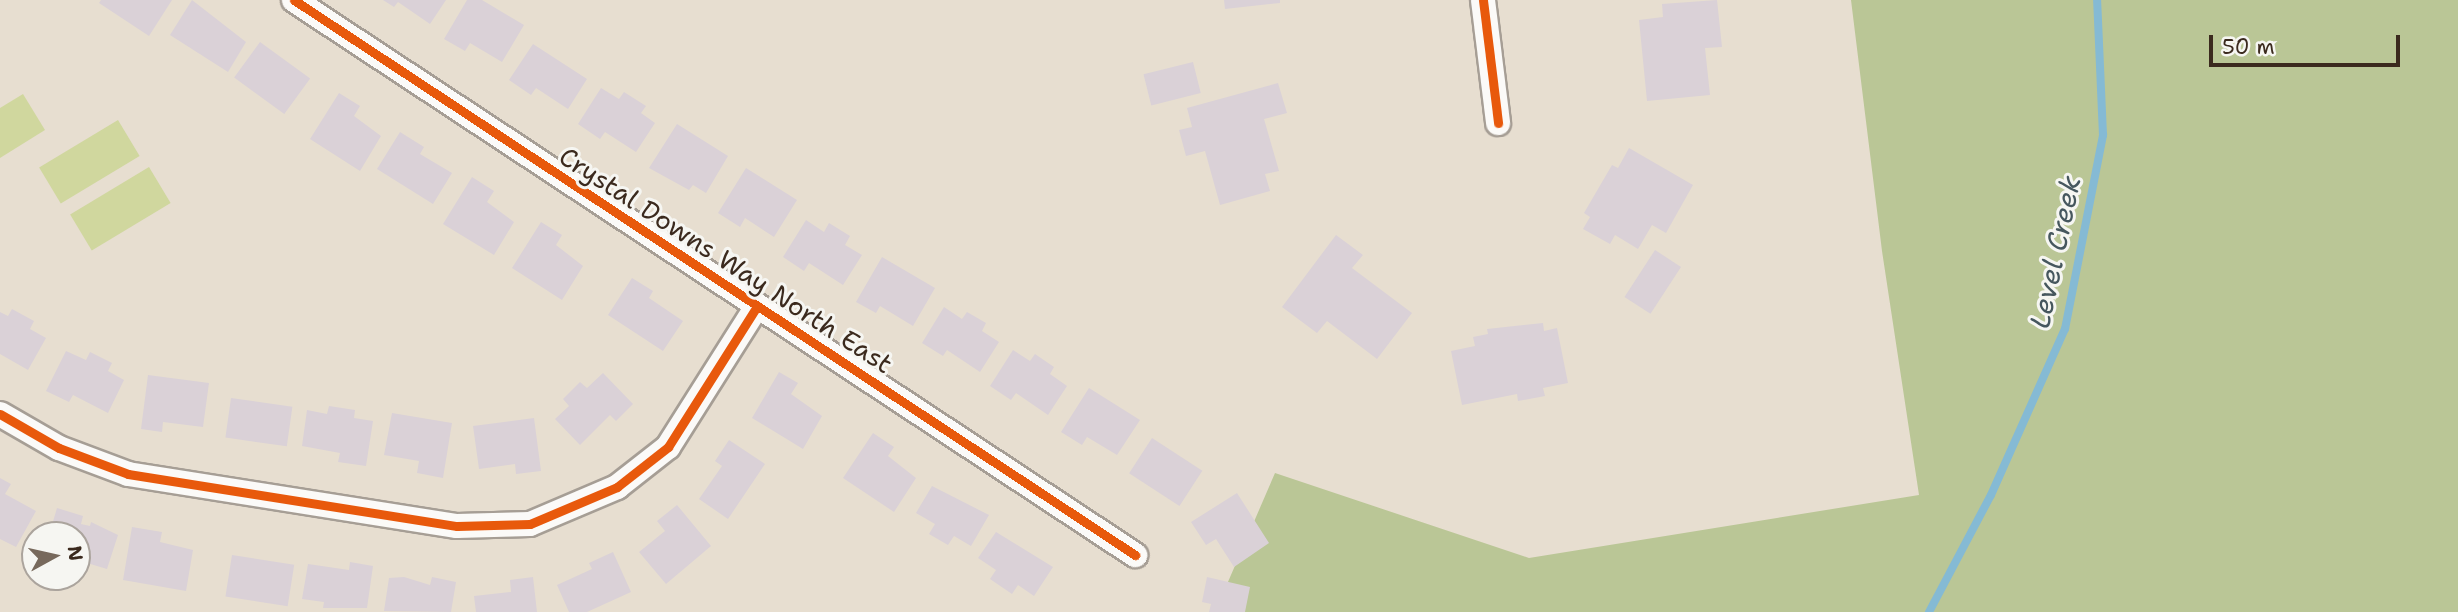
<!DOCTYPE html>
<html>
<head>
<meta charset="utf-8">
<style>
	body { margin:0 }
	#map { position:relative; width:2458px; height:612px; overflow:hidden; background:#e7ded0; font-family:"Shantell Sans",sans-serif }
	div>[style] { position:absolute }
	.green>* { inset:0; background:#d0d79e; transform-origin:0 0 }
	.forest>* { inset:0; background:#bac696 }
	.stream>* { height:8px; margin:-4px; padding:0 4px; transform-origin:4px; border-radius:4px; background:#85bad4 }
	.building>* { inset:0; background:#dad1d7; transform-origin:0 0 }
	.roads { filter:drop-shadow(2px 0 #a69e95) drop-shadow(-2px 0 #a69e95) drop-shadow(0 2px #a69e95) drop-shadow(0 -2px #a69e95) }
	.minor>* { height:24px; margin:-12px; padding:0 12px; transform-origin:12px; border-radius:12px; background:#fbfaf8 }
	.cycleway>* { height:9px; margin:-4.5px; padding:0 4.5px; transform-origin:4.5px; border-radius:4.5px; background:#e8590c }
	span { translate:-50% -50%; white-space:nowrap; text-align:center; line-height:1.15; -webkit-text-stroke:6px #f6f6f2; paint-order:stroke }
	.street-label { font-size:26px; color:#3b2a1e }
	.water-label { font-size:28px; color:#46575e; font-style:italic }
	.north { position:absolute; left:21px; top:521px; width:70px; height:70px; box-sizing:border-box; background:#f6f6f2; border:2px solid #aba49d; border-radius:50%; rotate:82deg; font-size:19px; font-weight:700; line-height:28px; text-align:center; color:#3b2a1e }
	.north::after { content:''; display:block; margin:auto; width:24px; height:32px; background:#77695c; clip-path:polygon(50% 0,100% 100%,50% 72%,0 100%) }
	.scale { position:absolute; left:2209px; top:35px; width:191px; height:32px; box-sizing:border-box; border:4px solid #3b2a1e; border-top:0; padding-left:9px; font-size:21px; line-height:24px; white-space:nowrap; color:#3b2a1e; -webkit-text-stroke:5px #f6f6f2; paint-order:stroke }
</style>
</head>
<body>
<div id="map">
	<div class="green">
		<div style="clip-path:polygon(23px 94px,45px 130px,0 158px,0 108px)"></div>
		<div style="left:118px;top:120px;width:42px;height:92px;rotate:59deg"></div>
		<div style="left:149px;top:167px;width:42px;height:92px;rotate:59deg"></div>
	</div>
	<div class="forest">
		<div style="clip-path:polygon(1851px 0,2458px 0,2458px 612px,1215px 612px,1275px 473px,1529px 558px,1919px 495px,1882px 251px)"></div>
	</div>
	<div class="stream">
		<div style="left:1929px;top:612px;width:132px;rotate:-62.1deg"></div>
		<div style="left:1991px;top:495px;width:182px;rotate:-66deg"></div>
		<div style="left:2065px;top:329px;width:198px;rotate:-78.9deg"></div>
		<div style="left:2103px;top:135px;width:135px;rotate:-92.5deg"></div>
	</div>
	<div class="building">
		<div style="clip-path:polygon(101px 0,172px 0,149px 36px,99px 3px)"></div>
		<div style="clip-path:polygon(192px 0,246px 42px,228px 72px,170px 35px)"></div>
		<div style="clip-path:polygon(383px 0,446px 0,430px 24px,398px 2px,394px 7px)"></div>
		<div style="clip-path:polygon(467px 0,482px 0,524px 25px,502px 62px,470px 43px,465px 51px,444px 39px)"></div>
		<div style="clip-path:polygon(1224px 0,1280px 0,1280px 3px,1225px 9px)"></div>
		<div style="clip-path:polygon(1717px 0,1722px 47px,1705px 48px,1710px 95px,1647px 101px,1639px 20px,1663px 17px,1662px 4px)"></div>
		<div style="left:260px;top:42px;width:62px;height:44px;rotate:36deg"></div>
		<div style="clip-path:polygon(533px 44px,587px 79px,568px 109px,536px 88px,531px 95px,509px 80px)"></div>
		<div style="left:1193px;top:62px;width:32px;height:51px;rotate:76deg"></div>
		<div style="clip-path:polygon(1278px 83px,1287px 113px,1264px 119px,1279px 171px,1265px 174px,1270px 191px,1220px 205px,1205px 151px,1186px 156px,1179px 130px,1192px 127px,1187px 108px)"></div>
		<div style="clip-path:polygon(601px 88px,619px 99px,624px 92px,646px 106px,641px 113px,655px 123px,636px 152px,605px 132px,600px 139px,578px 124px)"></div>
		<div style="clip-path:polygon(339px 93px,360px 106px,354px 116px,381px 136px,360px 171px,310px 139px)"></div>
		<div style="clip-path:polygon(677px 124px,728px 156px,706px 193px,693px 185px,689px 190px,649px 168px)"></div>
		<div style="clip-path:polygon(400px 132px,424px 147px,420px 154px,452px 173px,433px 204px,377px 169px)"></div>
		<div style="clip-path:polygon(1629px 148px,1693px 185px,1666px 233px,1652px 225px,1638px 249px,1615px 235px,1610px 244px,1583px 229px,1590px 217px,1584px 213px,1612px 165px,1618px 168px)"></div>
		<div style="clip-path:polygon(746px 168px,797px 200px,774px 237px,745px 218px,740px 227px,718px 213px)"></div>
		<div style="clip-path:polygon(472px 177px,494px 191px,487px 202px,514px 222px,494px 255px,443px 224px)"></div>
		<div style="clip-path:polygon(806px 220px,824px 232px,829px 223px,850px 236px,845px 245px,862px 255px,843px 285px,809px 263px,804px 271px,783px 257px)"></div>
		<div style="clip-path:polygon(541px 222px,562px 235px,556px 245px,583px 266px,562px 300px,512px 268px)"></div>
		<div style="clip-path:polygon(1336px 235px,1363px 255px,1352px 268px,1412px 313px,1377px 359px,1327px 321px,1317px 333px,1282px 307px)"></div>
		<div style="left:1655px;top:250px;width:31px;height:56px;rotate:33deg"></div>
		<div style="clip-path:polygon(882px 257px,935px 288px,913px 326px,880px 306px,876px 313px,856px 302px)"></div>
		<div style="clip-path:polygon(632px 278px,653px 291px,649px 298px,683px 321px,663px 351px,608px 315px)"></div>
		<div style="clip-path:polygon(944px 307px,962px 319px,967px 312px,986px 323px,982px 331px,999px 342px,980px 372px,947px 350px,943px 356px,922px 343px)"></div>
		<div style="clip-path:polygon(12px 309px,34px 321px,30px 329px,46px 338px,28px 370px,0 354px,0 312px,8px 316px)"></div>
		<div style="clip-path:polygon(1543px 323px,1544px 331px,1557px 328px,1568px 383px,1543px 388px,1545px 396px,1518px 401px,1517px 394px,1462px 405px,1451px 351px,1475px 346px,1473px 337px,1488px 334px,1487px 329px)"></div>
		<div style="clip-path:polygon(1013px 350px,1030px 361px,1035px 354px,1054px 367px,1050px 374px,1067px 386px,1048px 415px,1016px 393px,1011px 400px,990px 386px)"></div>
		<div style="clip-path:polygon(66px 351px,86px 360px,90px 352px,112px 363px,108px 371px,124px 380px,108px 413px,73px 395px,69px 402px,46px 391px)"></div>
		<div style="clip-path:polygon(779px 372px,798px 383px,791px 394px,822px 416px,803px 449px,752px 418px)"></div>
		<div style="clip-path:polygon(603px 373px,633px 404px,616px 421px,610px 415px,580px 445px,555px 419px,569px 406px,563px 399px,580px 382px,587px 388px)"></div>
		<div style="clip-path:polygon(148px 375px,209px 383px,203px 427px,163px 422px,162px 432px,141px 429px)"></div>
		<div style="clip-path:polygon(1089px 388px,1140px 420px,1117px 455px,1087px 437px,1082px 445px,1061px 432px)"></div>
		<div style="left:231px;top:398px;width:62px;height:40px;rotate:8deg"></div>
		<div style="clip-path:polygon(329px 406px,355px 410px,354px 418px,373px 421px,366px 466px,338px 462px,340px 453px,302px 446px,307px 410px,327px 414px)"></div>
		<div style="clip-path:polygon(392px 413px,452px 423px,443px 478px,417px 473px,419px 461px,384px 455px)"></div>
		<div style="clip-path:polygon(534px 418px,541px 471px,516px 474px,515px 464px,479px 469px,473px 426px)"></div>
		<div style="clip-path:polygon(873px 433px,894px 447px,888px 456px,916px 478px,894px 512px,843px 478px)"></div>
		<div style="left:1152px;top:438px;width:60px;height:42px;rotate:33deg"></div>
		<div style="clip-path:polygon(729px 440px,765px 464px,728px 519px,699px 499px,722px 466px,715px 461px)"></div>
		<div style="clip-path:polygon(0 478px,11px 484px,5px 494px,36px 511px,16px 547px,0 539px)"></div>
		<div style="clip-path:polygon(932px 486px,989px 515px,971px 546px,954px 536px,948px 545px,929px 534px,935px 524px,916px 513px)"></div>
		<div style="clip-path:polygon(1237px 493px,1269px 543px,1234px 567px,1216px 539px,1206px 545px,1191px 522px)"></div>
		<div style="clip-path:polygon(677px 505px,711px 546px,666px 584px,639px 552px,665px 531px,657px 521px)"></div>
		<div style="clip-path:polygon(57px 508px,83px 516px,81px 524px,90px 526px,91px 522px,118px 535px,107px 569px,77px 560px,77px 535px,49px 535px)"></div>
		<div style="clip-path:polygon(132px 527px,162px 532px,160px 542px,193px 550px,186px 591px,123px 580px)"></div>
		<div style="clip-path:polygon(996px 532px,1053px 567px,1034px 596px,1018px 585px,1012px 594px,990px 579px,996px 570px,978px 558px)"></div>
		<div style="clip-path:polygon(613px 552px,631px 592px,587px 612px,569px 612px,557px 585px,592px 569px,589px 563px)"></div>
		<div style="left:232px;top:555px;width:63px;height:42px;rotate:9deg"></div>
		<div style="clip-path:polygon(350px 562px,373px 566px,367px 608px,323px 608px,324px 602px,302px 599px,308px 564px,349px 570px)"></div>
		<div style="clip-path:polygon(404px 577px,430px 585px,432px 577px,456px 582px,451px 612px,384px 611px,389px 578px)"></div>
		<div style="clip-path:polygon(533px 577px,537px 612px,476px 612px,474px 596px,511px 592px,510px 580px)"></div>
		<div style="clip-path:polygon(1207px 577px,1250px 587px,1245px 612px,1209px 612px,1211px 604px,1202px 602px)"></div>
	</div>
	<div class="roads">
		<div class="minor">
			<div style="left:294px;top:0;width:1008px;rotate:33.42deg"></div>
			<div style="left:1483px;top:0;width:124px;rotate:83deg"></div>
			<div style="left:0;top:414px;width:68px;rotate:30deg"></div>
			<div style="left:59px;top:448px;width:74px;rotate:20.6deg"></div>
			<div style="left:128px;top:474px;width:333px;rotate:9deg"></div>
			<div style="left:457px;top:526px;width:73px;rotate:-1.6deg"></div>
			<div style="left:530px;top:524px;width:95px;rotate:-23deg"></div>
			<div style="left:617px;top:487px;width:65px;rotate:-38.1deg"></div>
			<div style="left:668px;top:447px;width:167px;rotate:-57.7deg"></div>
		</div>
	</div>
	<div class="cycleway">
		<div style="left:294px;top:0;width:1008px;rotate:33.42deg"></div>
		<div style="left:1483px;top:0;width:124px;rotate:83deg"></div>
		<div style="left:0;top:414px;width:68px;rotate:30deg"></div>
		<div style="left:59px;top:448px;width:74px;rotate:20.6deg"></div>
		<div style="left:128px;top:474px;width:333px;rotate:9deg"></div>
		<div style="left:457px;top:526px;width:73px;rotate:-1.6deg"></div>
		<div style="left:530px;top:524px;width:95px;rotate:-23deg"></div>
		<div style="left:617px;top:487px;width:65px;rotate:-38.1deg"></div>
		<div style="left:668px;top:447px;width:167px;rotate:-57.7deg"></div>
	</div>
	<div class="street-label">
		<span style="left:726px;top:260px;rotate:33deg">Crystal Downs Way North East</span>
	</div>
	<div class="water-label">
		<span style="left:2055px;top:252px;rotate:-78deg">Level Creek</span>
	</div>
	<div class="north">N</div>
	<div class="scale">50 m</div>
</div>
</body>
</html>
